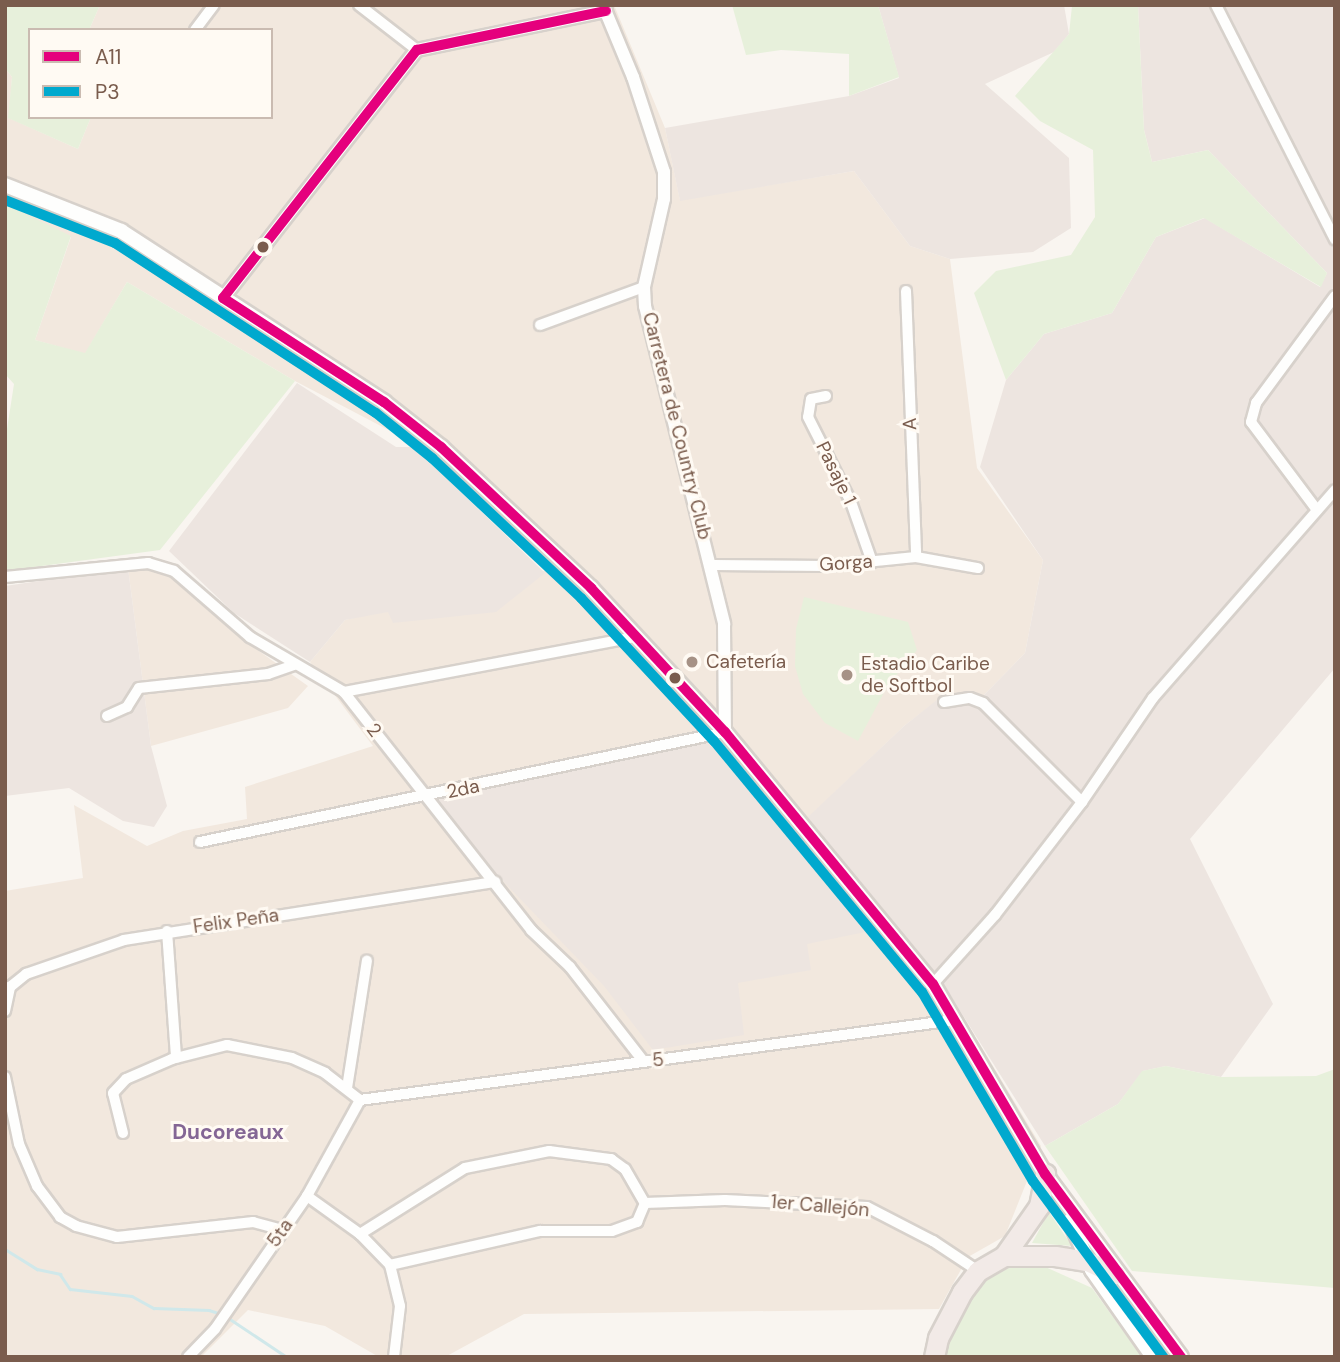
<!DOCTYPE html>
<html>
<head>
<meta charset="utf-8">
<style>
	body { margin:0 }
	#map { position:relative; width:1340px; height:1362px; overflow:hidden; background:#f9f5f0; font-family:"DM Sans",sans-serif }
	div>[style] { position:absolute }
	.residential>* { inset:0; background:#f2e8de }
	.industrial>* { inset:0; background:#ede5e0 }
	.green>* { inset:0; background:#e7f0db }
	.stream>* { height:2.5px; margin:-1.25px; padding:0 1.25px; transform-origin:1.25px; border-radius:1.25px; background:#d0e8ea }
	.roads { filter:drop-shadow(2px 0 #d7d1cb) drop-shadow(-2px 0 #d7d1cb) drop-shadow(0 2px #d7d1cb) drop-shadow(0 -2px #d7d1cb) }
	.minor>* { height:10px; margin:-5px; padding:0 5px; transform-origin:5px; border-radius:5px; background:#fefefd }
	.tertiary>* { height:12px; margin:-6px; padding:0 6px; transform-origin:6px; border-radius:6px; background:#fefefd }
	.secondary>* { height:14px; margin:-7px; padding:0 7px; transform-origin:7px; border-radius:7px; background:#fefefd }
	.motorway>* { height:19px; margin:-9.5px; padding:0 9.5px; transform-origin:9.5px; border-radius:9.5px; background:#f2eae7 }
	.bus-1>* { height:10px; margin:-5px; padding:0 5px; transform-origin:5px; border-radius:5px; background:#e5007d }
	.bus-2>* { height:10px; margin:-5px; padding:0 5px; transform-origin:5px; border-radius:5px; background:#00a9ce }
	.dots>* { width:19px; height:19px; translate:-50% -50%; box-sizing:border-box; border:4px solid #fffaf3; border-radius:50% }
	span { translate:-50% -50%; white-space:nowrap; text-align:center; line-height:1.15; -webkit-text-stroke:6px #fffaf3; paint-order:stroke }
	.street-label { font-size:19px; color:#7a5c4d }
	.poi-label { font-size:19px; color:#7a5c4d }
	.left { translate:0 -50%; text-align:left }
	.neighbourhood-label { font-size:21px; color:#846695; font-weight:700 }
	.frame { position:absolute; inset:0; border:7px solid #7a5c4d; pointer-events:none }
	.legend { position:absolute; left:28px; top:28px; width:245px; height:91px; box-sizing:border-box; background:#fffaf3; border:2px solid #cabbb1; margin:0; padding:9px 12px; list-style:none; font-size:21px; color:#7a5c4d }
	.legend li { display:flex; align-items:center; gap:14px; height:35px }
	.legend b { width:35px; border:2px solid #cabbb1 }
</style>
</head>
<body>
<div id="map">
	<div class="residential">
		<div style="clip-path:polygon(100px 5px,614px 5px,665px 128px,680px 200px,854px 171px,910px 246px,950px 259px,977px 468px,1043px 560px,1025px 653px,983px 696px,947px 693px,904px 726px,809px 817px,952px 998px,1041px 1146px,1005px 1236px,968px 1257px,939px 1309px,524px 1314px,445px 1357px,379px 1357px,325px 1326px,248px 1310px,201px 1357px,5px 1357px,5px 891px,83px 878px,74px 805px,147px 846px,183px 831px,247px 819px,245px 787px,373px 746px,310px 662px,345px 620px,548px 570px,419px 446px,295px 381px,127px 282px,85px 354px,35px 340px,71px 237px,9px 207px,5px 210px,5px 68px,12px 77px,9px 118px,78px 149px,91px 117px,271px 117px,271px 30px,89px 30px)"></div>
		<div style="clip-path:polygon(128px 568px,153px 568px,174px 576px,245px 641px,308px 686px,288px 708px,151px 746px)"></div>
	</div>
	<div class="industrial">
		<div style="clip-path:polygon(878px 5px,1064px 5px,1069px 34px,1054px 52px,985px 84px,1069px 158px,1071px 228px,1033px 252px,950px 259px,910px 246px,854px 171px,680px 201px,665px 128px,849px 96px,899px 78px)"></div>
		<div style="clip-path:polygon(1138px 5px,1335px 5px,1335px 668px,1190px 839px,1273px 1004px,1221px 1077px,1166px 1066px,1143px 1071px,1118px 1104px,1045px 1146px,952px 998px,808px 817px,904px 726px,947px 692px,983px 696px,1025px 653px,1043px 560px,980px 467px,1006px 380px,1044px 334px,1112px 313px,1156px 237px,1205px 218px,1320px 287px,1327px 273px,1208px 150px,1152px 162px,1144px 130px)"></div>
		<div style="clip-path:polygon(297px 383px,396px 447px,414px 447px,545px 573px,496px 612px,393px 623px,388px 612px,345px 620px,310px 662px,234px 613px,169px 551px)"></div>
		<div style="clip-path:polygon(128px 568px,151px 746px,167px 806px,154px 827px,123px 821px,69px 788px,5px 796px,5px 586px)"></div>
		<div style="clip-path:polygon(712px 740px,870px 931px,807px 944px,811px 970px,738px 983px,744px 1035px,653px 1050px,604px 986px,501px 879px,436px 800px)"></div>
	</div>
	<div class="green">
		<div style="clip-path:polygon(5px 5px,100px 5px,89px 30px,30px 30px,30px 117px,91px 117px,78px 149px,8px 118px,12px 77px,5px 68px)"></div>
		<div style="clip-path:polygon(732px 5px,878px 5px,899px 77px,849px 96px,849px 54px,781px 50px,746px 55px)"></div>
		<div style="clip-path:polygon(1079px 5px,1138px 5px,1144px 130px,1152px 162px,1208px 150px,1327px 273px,1321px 287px,1204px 218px,1156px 237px,1112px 313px,1044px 334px,1006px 380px,974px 293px,996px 271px,1071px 255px,1095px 217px,1093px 150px,1040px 121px,1015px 96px,1069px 34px,1072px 6px)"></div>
		<div style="clip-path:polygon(9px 206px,71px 236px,35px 340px,85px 353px,127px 282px,295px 381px,160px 550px,5px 571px,5px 442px,14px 384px,5px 374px,5px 211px)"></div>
		<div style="clip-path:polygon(804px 597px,908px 622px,917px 650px,888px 685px,858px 741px,825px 723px,803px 694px,795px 666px,796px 629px)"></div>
		<div style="clip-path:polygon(1166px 1066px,1221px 1077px,1316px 1076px,1335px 1069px,1335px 1288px,1132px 1271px,1045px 1146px,1118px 1104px,1142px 1071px)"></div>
		<div style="clip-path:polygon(1049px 1212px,1072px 1246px,1032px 1243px)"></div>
		<div style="clip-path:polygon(1041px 1265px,1092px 1288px,1142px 1357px,940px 1357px,947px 1329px,971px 1292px,999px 1269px)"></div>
	</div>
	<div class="stream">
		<div style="left:5px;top:1249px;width:38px;rotate:32deg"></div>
		<div style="left:37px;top:1269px;width:24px;rotate:12deg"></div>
		<div style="left:60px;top:1274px;width:18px;rotate:56deg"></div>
		<div style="left:70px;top:1289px;width:62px;rotate:6.4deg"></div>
		<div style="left:132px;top:1296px;width:25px;rotate:29deg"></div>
		<div style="left:154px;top:1308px;width:55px;rotate:2.1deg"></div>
		<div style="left:209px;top:1310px;width:13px;rotate:18deg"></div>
		<div style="left:227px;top:1317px;width:72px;rotate:33.7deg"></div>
	</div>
	<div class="roads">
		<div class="minor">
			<div style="left:359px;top:5px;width:73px;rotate:37.8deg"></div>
			<div style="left:1216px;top:5px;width:263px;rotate:63.1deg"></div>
			<div style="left:195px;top:30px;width:31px;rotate:-53deg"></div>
			<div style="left:906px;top:291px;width:266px;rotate:87.8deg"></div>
			<div style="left:540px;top:325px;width:111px;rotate:-20.1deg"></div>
			<div style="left:826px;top:396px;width:15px;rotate:169deg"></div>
			<div style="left:811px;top:399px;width:18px;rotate:99deg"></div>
			<div style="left:808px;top:417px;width:95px;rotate:63.2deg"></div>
			<div style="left:851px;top:502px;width:64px;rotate:70.7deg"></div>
			<div style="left:1317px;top:510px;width:110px;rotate:-126.9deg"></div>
			<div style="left:1251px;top:422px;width:20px;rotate:-75deg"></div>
			<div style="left:1256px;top:403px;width:133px;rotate:-53.6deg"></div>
			<div style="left:713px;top:565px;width:113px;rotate:0.5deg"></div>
			<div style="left:826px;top:566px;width:90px;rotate:-5.7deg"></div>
			<div style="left:916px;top:557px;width:63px;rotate:10.1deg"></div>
			<div style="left:5px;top:577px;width:144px;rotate:-5.6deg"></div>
			<div style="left:148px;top:563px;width:27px;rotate:17deg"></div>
			<div style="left:174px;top:571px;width:101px;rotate:41deg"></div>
			<div style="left:250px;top:637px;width:109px;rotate:30.3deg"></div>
			<div style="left:344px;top:692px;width:303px;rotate:51.8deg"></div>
			<div style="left:531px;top:930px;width:54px;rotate:43.5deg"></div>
			<div style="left:570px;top:967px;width:120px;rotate:52.1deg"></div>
			<div style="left:344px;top:692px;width:296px;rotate:-10.7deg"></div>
			<div style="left:944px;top:702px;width:26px;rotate:-9deg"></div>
			<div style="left:970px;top:698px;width:14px;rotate:21deg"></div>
			<div style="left:983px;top:703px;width:140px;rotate:45deg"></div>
			<div style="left:1082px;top:802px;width:126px;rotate:-55.7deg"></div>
			<div style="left:1153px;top:698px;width:276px;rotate:-48.8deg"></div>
			<div style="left:107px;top:716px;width:22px;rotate:-24deg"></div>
			<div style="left:127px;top:707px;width:22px;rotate:-58deg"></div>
			<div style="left:139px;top:688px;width:130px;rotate:-6.2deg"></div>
			<div style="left:268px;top:674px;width:28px;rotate:-19deg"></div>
			<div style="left:200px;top:842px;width:536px;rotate:-11.83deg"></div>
			<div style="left:167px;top:931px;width:127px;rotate:85.9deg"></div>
			<div style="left:933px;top:984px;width:93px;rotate:-48.1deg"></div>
			<div style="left:995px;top:915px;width:143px;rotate:-52.4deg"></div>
			<div style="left:5px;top:1011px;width:25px;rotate:-78deg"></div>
			<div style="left:10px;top:987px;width:21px;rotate:-39deg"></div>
			<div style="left:26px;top:974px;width:104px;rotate:-19.1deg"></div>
			<div style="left:124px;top:940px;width:376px;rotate:-8.9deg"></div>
			<div style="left:5px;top:1077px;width:68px;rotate:78.2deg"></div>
			<div style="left:19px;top:1144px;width:46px;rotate:66.8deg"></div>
			<div style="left:37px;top:1186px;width:39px;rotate:53deg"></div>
			<div style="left:60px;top:1217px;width:18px;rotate:29deg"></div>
			<div style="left:76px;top:1226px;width:42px;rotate:15deg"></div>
			<div style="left:117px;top:1237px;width:137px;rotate:-6.3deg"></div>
			<div style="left:253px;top:1222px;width:28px;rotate:15deg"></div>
			<div style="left:347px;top:1088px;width:129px;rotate:-81.1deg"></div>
			<div style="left:360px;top:1100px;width:600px;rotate:-7.66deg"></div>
			<div style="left:123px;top:1133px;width:41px;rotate:-104deg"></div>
			<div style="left:113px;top:1093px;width:19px;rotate:-47deg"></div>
			<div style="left:126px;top:1079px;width:50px;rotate:-23.5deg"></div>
			<div style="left:172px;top:1059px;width:57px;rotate:-14.3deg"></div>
			<div style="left:227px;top:1045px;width:66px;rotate:11.3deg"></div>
			<div style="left:292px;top:1058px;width:36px;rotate:24deg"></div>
			<div style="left:325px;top:1073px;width:44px;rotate:37.6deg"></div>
			<div style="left:307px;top:1196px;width:65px;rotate:35.6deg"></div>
			<div style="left:360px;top:1234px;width:43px;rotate:45.9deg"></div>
			<div style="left:390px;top:1265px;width:42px;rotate:76.3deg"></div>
			<div style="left:400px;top:1306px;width:51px;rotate:96.7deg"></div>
			<div style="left:645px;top:1203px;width:80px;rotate:-2.1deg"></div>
			<div style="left:725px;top:1200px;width:142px;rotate:2.8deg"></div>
			<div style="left:867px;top:1207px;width:74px;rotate:27.3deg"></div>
			<div style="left:933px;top:1241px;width:54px;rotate:33.7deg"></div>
			<div style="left:360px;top:1234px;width:124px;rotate:-32.2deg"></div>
			<div style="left:465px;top:1168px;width:86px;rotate:-11.4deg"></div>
			<div style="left:549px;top:1151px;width:63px;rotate:7.4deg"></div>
			<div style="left:611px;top:1159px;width:17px;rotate:36deg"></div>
			<div style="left:625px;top:1169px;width:39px;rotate:60deg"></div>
			<div style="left:390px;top:1265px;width:154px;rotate:-12.8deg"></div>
			<div style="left:540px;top:1231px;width:72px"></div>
			<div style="left:612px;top:1231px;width:27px;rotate:-20deg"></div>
			<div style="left:637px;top:1222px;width:21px;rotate:-67deg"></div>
			<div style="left:188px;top:1357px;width:39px;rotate:-46deg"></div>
			<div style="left:215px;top:1329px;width:162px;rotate:-55.3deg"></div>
			<div style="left:307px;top:1196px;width:110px;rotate:-61.1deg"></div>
		</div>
		<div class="tertiary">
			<div style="left:603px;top:5px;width:78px;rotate:67.4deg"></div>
			<div style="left:633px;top:77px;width:100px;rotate:71.9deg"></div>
			<div style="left:664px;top:172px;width:27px;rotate:90deg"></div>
			<div style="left:664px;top:199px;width:90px;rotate:102.8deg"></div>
			<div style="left:644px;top:287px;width:19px;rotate:87deg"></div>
			<div style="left:645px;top:306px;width:328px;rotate:76deg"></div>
			<div style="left:724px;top:624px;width:108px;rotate:89.5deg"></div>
			<div style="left:223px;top:298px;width:315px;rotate:-52deg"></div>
			<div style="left:417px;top:50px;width:193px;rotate:-11.7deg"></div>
		</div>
		<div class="secondary">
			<div style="left:5px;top:185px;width:125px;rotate:21.6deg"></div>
			<div style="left:121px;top:231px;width:314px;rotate:33deg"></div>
			<div style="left:384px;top:402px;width:73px;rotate:38.3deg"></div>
			<div style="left:441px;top:447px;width:206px;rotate:43.2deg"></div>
			<div style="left:591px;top:588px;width:197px;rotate:47.1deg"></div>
			<div style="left:725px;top:732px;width:327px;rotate:50.5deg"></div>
			<div style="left:933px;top:984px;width:221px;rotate:59.5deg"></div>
			<div style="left:1045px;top:1174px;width:228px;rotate:53.4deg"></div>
			<div style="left:1070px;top:1221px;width:54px;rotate:65.8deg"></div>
			<div style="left:1092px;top:1270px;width:106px;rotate:55deg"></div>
		</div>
		<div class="motorway">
			<div style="left:1004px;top:1256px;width:61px;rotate:-55deg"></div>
			<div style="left:1039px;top:1206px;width:33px;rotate:-79deg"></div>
			<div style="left:934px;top:1357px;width:19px;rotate:-78deg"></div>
			<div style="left:938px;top:1338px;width:52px;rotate:-62.4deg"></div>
			<div style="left:962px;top:1292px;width:26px;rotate:-53deg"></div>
			<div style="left:978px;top:1271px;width:30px;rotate:-30deg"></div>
			<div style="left:1004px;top:1256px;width:51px"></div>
			<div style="left:1055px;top:1256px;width:32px;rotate:9deg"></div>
			<div style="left:1087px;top:1261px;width:31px;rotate:25deg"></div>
		</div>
	</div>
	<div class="bus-1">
		<div style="left:223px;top:298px;width:192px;rotate:32.9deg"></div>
		<div style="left:384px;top:402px;width:73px;rotate:38.3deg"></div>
		<div style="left:441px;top:447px;width:206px;rotate:43.2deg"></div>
		<div style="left:591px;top:588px;width:197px;rotate:47.1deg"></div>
		<div style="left:725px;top:732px;width:327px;rotate:50.5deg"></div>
		<div style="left:933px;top:984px;width:221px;rotate:59.5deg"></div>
		<div style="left:1045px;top:1174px;width:228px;rotate:53.4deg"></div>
		<div style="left:223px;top:298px;width:315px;rotate:-52deg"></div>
		<div style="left:417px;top:50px;width:193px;rotate:-11.7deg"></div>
	</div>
	<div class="bus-2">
		<div style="left:5px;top:200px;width:118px;rotate:21.4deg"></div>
		<div style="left:115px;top:243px;width:311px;rotate:33.1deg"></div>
		<div style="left:376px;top:413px;width:72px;rotate:38.8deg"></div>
		<div style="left:432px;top:458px;width:204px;rotate:43.2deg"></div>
		<div style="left:581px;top:598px;width:195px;rotate:47.1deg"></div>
		<div style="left:714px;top:741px;width:326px;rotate:50.4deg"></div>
		<div style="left:922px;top:992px;width:219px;rotate:59.6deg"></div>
		<div style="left:1033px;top:1181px;width:219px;rotate:53.5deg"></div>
	</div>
	<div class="dots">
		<div style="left:263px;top:247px;background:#7a5c4d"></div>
		<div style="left:692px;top:662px;background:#a69286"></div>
		<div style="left:847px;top:675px;background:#a69286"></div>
		<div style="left:675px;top:678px;background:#7a5c4d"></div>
	</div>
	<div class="street-label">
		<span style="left:910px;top:424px;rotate:-92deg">A</span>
		<span style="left:677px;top:426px;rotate:76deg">Carretera de Country Club</span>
		<span style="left:836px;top:473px;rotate:64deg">Pasaje 1</span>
		<span style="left:846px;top:563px;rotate:-4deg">Gorga</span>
		<span style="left:374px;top:730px;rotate:52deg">2</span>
		<span style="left:463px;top:789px;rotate:-12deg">2da</span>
		<span style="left:236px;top:921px;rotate:-8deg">Felix Peña</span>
		<span style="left:658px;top:1060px;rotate:-6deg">5</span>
		<span style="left:820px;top:1206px;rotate:5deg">1er Callejón</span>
		<span style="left:280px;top:1233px;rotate:-55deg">5ta</span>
	</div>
	<div class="poi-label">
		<span class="left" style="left:706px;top:662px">Cafetería</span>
		<span class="left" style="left:861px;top:675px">Estadio Caribe<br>de Softbol</span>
	</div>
	<div class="neighbourhood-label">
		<span style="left:228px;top:1132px">Ducoreaux</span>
	</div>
	<div class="frame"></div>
	<ul class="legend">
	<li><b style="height:9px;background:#e5007d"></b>A11</li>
	<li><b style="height:9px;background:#00a9ce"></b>P3</li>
	</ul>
</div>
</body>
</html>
